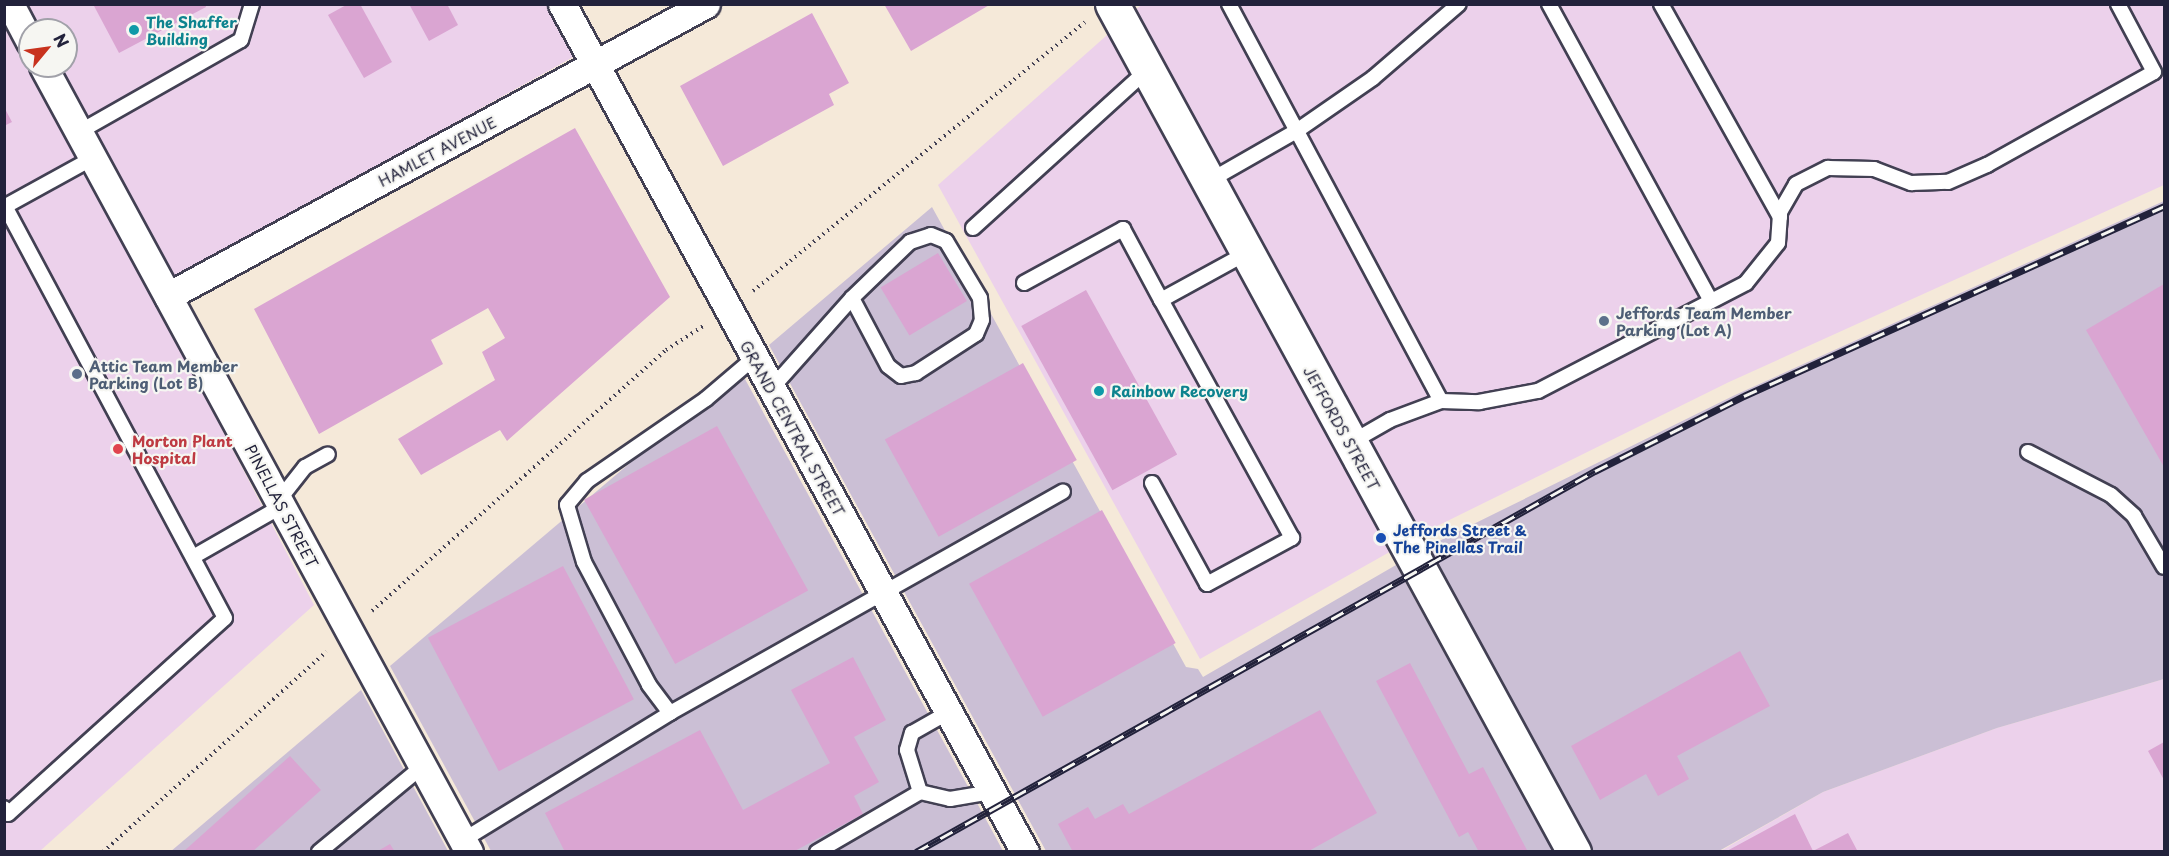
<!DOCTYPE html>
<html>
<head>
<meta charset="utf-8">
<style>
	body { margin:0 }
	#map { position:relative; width:2169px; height:856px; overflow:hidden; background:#f5e9d9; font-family:"Playpen Sans",sans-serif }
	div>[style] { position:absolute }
	.built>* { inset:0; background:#ecd1eb }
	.industrial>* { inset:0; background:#cbbfd5 }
	.building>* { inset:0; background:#daa5d2; transform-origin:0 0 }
	.path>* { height:4px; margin-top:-2px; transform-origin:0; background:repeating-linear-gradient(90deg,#424053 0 1.5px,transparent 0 6px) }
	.roads { filter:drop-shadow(2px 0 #424053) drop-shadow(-2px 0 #424053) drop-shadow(0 2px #424053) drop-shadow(0 -2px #424053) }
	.lane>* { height:14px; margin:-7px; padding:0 7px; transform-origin:7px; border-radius:7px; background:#fff }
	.street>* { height:27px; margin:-13.5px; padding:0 13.5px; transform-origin:13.5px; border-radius:13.5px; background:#fff }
	.secondary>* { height:33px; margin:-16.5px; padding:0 16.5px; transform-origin:16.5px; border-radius:16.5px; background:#fff }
	.rail>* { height:7px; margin-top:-3.5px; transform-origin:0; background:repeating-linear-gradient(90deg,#f6f6f2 0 14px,#22223b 0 28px); box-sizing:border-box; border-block:2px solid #22223b }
	.dots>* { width:16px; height:16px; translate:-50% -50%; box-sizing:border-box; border:3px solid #f6f6f2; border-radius:50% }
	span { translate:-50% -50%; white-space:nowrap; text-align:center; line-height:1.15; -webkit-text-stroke:4.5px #f6f6f2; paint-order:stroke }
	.culture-label { font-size:15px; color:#0d838f; font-weight:700 }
	.left { translate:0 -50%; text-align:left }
	.street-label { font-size:15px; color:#22223b }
	.service-label { font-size:15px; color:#4e5e75; font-weight:700 }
	.health-label { font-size:15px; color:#be3a42; font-weight:700 }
	.transit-label { font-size:15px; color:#164399; font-weight:700 }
	.frame { position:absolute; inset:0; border:6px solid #22223b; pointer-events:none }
	.north { position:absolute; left:18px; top:18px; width:60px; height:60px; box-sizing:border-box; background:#f6f6f2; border:2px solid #a1a1a9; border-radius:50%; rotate:61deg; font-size:16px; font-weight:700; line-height:24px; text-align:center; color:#22223b }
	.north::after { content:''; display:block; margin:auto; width:21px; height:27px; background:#c8321e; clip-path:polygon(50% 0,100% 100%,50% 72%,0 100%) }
</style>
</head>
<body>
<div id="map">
	<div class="built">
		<div style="clip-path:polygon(evenodd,5px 5px,547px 5px,575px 56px,150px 292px,314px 605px,40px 851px,5px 852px,5px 5px,30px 30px,66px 30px,66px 66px,30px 66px,30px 30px)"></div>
		<div style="clip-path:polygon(1141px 5px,2164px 5px,2164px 185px,1729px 382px,1425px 532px,1200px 659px,938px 185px)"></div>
		<div style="clip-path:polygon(2164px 679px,2164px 851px,1719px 852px,1823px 792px,1997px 728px)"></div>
	</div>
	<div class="industrial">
		<div style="clip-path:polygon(2164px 201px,2164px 679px,1997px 728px,1823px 792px,1719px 851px,1592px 851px,1429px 546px,1735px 395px)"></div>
		<div style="clip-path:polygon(932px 207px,1186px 667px,1198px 669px,1203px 677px,1396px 565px,1553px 851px,1046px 851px,769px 345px)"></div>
		<div style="clip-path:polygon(740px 370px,983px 814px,1003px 851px,491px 851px,390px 666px)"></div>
		<div style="clip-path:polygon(361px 690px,448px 851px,170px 852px)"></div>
	</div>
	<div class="building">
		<div style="clip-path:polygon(93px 4px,205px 4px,206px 7px,119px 53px)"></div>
		<div style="clip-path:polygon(348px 4px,360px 4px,392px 62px,364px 78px,328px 15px)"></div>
		<div style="clip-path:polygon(409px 4px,447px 4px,458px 25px,429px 41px)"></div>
		<div style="clip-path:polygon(884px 4px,991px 4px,911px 51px)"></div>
		<div style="clip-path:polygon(812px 13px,849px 83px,829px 94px,834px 105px,723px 166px,680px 86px)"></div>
		<div style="clip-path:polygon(4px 107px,12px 122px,4px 126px)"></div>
		<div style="clip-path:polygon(575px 128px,670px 297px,507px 441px,500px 430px,421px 475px,398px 439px,495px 380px,482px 352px,505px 338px,488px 308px,431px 340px,443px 364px,319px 434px,254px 309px)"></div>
		<div style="left:938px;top:253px;width:56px;height:67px;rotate:59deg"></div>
		<div style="clip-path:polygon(2164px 284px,2164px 467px,2086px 330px)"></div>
		<div style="left:1086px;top:290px;width:188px;height:74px;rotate:61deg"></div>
		<div style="left:1023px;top:363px;width:111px;height:158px;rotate:61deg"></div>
		<div style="left:717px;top:426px;width:188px;height:152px;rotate:61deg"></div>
		<div style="left:1102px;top:510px;width:152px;height:152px;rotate:61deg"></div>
		<div style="left:563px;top:566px;width:151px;height:153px;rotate:62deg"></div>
		<div style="clip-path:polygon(1740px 651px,1770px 706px,1677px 756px,1689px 779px,1658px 796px,1646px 774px,1600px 800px,1571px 746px)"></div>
		<div style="clip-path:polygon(853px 657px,886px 720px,854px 737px,879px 782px,854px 796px,863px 814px,793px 852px,565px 852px,545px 813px,700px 730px,743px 810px,830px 763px,791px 690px)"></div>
		<div style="clip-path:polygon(1410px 663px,1469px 774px,1483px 767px,1528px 852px,1479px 852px,1468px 832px,1459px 837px,1376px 681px)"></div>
		<div style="clip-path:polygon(1320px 710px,1377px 813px,1307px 852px,1073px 852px,1058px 824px,1088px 807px,1095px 819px,1123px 804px,1129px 814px)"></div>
		<div style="clip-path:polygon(2164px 742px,2164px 780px,2148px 751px)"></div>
		<div style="clip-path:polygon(290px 756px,321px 790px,252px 852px,183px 852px)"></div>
		<div style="clip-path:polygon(1795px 814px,1813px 851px,1848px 833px,1858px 852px,1725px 852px)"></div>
		<div style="clip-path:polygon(390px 844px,395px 852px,376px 852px)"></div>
	</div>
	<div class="path">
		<div style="left:753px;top:291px;width:427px;rotate:-39deg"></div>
		<div style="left:372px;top:611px;width:393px;rotate:-41.6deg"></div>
		<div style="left:666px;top:350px;width:46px;rotate:-32.7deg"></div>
		<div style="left:103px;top:852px;width:300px;rotate:-41.9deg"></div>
	</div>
	<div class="roads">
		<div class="lane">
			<div style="left:1229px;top:4px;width:450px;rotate:61.9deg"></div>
			<div style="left:1549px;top:4px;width:338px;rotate:61.4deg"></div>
			<div style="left:1661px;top:4px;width:244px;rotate:60.8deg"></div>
			<div style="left:79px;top:132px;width:186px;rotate:-29.6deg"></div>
			<div style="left:241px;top:40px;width:38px;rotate:-73deg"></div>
			<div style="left:1209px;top:181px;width:103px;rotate:-29.8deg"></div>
			<div style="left:1298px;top:130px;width:91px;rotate:-34.7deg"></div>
			<div style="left:1373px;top:78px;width:113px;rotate:-40.7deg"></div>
			<div style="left:4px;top:207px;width:102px;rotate:-28.8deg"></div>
			<div style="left:973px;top:228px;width:235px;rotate:-42.2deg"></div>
			<div style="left:1024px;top:283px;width:113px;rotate:-28.6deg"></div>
			<div style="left:1123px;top:229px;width:81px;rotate:61.8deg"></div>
			<div style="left:754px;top:358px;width:63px;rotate:139.5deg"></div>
			<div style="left:706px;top:399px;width:145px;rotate:145.4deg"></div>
			<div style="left:587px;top:481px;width:31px;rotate:130deg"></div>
			<div style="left:567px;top:505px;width:59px;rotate:73.4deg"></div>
			<div style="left:584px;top:562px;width:139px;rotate:62.1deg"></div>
			<div style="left:649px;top:685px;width:35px;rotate:53deg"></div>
			<div style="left:670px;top:713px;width:451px;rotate:-29.4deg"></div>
			<div style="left:771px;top:389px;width:122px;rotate:-48.3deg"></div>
			<div style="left:852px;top:298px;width:81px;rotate:-44deg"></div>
			<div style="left:910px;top:242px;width:22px;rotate:-18deg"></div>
			<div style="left:931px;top:235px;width:16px;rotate:22deg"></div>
			<div style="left:946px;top:241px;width:66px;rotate:59.2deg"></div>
			<div style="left:980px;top:298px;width:22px;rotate:85deg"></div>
			<div style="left:982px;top:320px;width:15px;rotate:113deg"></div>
			<div style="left:976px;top:334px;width:72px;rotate:147deg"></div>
			<div style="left:916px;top:373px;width:15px;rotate:169deg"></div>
			<div style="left:901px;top:376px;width:16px;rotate:-142deg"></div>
			<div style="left:888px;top:366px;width:77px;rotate:-117.9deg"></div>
			<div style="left:1350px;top:443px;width:46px;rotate:-29.9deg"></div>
			<div style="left:1390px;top:420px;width:54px;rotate:-20.4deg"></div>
			<div style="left:1441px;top:401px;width:38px;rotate:2deg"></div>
			<div style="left:1479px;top:402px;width:60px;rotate:-10.6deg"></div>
			<div style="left:1538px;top:391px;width:234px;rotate:-27.4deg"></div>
			<div style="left:1746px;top:283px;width:51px;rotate:-51.3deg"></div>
			<div style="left:1778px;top:243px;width:31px;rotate:-86deg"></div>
			<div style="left:1780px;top:212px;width:32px;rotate:-60deg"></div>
			<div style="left:1796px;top:184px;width:36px;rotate:-27deg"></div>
			<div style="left:1828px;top:168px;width:46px;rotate:1.2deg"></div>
			<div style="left:1874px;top:169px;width:40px;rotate:21deg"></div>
			<div style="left:1911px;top:183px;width:37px;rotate:-2deg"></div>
			<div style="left:1948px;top:182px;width:43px;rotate:-23.6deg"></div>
			<div style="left:1987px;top:165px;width:191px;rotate:-29.1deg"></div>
			<div style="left:2154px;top:72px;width:77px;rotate:-117.9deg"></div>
			<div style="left:2028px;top:452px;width:93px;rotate:27.4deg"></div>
			<div style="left:2111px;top:495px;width:31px;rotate:42deg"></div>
			<div style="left:2134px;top:516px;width:59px;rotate:59.5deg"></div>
			<div style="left:1152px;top:483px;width:115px;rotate:61.4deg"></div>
			<div style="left:1207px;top:584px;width:97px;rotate:-28.4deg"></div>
			<div style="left:1292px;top:538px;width:272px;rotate:-118.8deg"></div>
			<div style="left:1161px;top:300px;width:98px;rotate:-28.7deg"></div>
			<div style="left:279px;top:500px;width:42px;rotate:-51.8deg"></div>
			<div style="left:305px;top:467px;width:26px;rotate:-29deg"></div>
			<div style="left:193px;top:557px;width:103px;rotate:-29.8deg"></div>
			<div style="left:920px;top:792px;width:44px;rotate:-107.2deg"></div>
			<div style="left:907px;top:750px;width:18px;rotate:-74deg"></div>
			<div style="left:912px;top:733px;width:43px;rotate:-29.6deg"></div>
			<div style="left:4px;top:808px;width:7px;rotate:56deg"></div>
			<div style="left:8px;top:814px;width:292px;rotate:-42.1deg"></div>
			<div style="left:225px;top:618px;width:466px;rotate:-118.1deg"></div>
			<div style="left:463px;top:840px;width:243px;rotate:-31.5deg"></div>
			<div style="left:319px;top:852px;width:135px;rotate:-39.6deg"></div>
			<div style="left:817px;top:852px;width:119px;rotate:-30.2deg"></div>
			<div style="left:920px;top:792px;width:31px;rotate:13deg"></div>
			<div style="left:950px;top:799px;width:43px;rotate:-9.5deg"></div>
		</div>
		<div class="street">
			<div style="left:10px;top:4px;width:43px;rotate:62.2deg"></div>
			<div style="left:562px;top:4px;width:966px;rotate:61.37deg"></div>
			<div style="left:43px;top:66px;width:894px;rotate:61.54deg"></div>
			<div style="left:168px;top:296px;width:612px;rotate:-28.49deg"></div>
		</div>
		<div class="secondary">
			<div style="left:1112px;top:4px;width:966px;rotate:61.42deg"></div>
		</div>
	</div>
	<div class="rail">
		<div style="left:916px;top:852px;width:779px;rotate:-29.3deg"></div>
		<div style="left:1595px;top:471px;width:167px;rotate:-26.7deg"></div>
		<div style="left:1744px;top:396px;width:461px;rotate:-24.3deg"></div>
	</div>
	<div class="dots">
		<div style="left:134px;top:30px;background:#0f9aa8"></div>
		<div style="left:1604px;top:321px;background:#5c6f8a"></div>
		<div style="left:77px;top:374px;background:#5c6f8a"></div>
		<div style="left:1099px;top:391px;background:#0f9aa8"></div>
		<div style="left:118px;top:449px;background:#e0444e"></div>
		<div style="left:1381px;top:538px;background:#1a4fb4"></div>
	</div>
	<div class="culture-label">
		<span class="left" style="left:146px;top:30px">The Shaffer<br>Building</span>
		<span class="left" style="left:1111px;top:391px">Rainbow Recovery</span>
	</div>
	<div class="street-label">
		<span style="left:437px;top:151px;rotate:-28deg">HAMLET AVENUE</span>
		<span style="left:793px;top:428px;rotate:61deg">GRAND CENTRAL STREET</span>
		<span style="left:1342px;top:428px;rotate:61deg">JEFFORDS STREET</span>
		<span style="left:282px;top:506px;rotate:62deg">PINELLAS STREET</span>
	</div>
	<div class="service-label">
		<span class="left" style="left:1616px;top:321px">Jeffords Team Member<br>Parking (Lot A)</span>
		<span class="left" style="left:89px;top:374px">Attic Team Member<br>Parking (Lot B)</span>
	</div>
	<div class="health-label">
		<span class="left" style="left:132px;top:449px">Morton Plant<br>Hospital</span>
	</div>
	<div class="transit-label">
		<span class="left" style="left:1393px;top:538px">Jeffords Street &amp;<br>The Pinellas Trail</span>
	</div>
	<div class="frame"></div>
	<div class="north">N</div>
</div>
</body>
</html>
